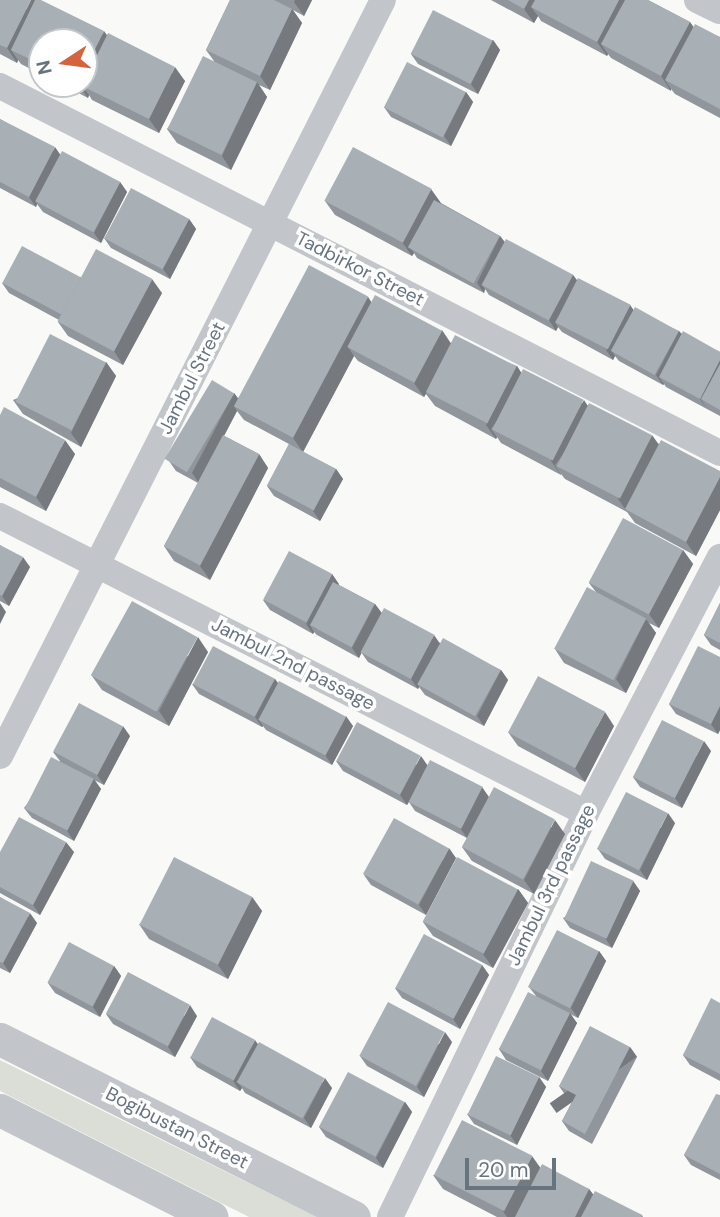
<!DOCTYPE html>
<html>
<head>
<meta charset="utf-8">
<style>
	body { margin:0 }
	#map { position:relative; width:720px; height:1217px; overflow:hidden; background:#f9faf8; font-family:"DM Sans",sans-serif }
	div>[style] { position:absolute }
	.green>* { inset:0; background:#daded7 }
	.minor>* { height:26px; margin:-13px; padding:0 13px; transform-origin:13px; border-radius:13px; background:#c2c5c9 }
	.tertiary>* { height:33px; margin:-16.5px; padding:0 16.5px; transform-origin:16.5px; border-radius:16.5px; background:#c2c5c9 }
	.wall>* { inset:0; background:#90969c }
	.shaded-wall>* { inset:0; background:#767a7f; transform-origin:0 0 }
	.building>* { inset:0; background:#a8afb5; transform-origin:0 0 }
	span { translate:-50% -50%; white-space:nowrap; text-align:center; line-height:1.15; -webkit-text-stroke:7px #fff; paint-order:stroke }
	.street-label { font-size:19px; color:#677480 }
	.north { position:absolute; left:28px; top:28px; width:70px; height:70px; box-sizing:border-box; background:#fff; border:2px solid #c2c7cc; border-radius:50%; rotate:257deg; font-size:19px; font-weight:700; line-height:28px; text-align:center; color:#677480 }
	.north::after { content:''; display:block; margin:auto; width:24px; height:32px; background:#d3643e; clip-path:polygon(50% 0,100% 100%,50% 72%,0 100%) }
	.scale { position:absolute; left:465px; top:1158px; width:91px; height:32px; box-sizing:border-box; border:4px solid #677480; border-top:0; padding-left:9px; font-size:21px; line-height:24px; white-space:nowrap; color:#677480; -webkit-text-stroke:5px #fff; paint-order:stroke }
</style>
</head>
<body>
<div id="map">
	<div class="green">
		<div style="clip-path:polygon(0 1060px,317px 1217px,249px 1217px,0 1091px)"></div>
	</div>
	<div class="minor">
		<div style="left:697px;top:0;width:25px;rotate:26deg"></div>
		<div style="left:0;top:86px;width:808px;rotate:27.01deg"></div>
		<div style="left:0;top:516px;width:657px;rotate:26.88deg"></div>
		<div style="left:0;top:756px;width:847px;rotate:-63.13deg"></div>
		<div style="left:390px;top:1217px;width:449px;rotate:-64.1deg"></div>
		<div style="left:586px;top:813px;width:289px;rotate:-62.4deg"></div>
	</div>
	<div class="tertiary">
		<div style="left:0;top:1039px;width:396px;rotate:26.7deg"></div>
		<div style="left:0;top:1110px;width:237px;rotate:26.8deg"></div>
	</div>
	<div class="wall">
		<div style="clip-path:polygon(0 0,107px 36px,185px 81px,159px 133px,92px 100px,89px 95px,88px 98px,61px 84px,84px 84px,42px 42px,42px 75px,21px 64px,18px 60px,17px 63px,0 54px)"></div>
		<div style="clip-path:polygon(230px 0,312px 0,304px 16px,293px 10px,302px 23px,270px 90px,259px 85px,267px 97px,231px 170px,177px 143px,167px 129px,214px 61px,206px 50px)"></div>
		<div style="clip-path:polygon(491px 0,648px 0,690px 22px,693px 27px,720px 37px,720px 118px,675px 94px,671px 89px,671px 91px,611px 58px,608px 54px,607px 56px,541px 21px,538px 16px,534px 23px)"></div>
		<div style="clip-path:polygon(493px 40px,500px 50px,478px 94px,418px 64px,411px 54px)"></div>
		<div style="clip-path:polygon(466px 92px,473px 102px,451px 146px,391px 117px,384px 107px)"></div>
		<div style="clip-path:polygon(0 119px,60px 155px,120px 182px,127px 192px,101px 243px,43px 212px,37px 204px,36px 207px,0 188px)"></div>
		<div style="clip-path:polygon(325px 201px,441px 203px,500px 236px,505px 242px,573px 275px,577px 280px,630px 305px,634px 311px,679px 331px,681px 333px,720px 352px,720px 416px,666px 387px,664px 384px,663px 385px,619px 361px,615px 356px,613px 360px,562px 332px,558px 327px,556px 331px,489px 295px,485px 289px,484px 293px,417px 258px,414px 253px,412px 256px,335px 215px)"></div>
		<div style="clip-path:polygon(189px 219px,196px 229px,170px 279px,111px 248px,104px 238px)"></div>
		<div style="clip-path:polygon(81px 277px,162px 293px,123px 365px,68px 336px,58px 322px,59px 320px,9px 293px,2px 283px)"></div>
		<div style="clip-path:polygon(368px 297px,371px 302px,451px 343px,517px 366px,521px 373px,587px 405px,720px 477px,720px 510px,696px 556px,635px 523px,627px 512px,565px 479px,561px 474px,561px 475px,501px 443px,497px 437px,496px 439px,435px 406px,426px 394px,424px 397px,358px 361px,354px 356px,303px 452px,336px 469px,343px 479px,320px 521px,274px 496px,267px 486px,289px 444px,244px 420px,237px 411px,224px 436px,259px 454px,268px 468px,210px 580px,174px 561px,164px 546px,198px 483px,176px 471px,169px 461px,234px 393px,238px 398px)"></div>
		<div style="clip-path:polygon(106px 362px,116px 376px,81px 447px,23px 414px,13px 400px)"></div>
		<div style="clip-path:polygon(0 415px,75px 454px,46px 511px,0 487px)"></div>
		<div style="clip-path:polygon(0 545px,30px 567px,9px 606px,0 601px)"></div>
		<div style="clip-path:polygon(683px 550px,693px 564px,659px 628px,649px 623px,656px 633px,626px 693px,564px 663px,555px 649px,596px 592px,589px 583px)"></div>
		<div style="clip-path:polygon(332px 574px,339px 585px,375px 604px,382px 613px,440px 643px,501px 670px,508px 680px,484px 726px,425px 695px,419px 687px,418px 689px,368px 662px,361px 652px,359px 658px,317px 635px,314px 632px,313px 634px,270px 610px,263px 600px)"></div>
		<div style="clip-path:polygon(720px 603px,720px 650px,711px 645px,704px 635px)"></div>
		<div style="clip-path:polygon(208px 652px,169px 726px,102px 690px,92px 676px)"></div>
		<div style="clip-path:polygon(720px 657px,720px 730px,718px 734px,676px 714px,669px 704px)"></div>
		<div style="clip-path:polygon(275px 679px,278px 683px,353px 726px,332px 765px,266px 730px,263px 726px,262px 727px,199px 694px,192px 684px)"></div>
		<div style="clip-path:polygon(614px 726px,585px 782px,518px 746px,508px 732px)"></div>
		<div style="clip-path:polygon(130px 736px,104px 785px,94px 780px,101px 789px,74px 841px,32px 818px,24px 808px,60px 761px,53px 752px)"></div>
		<div style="clip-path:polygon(711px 751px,682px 808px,640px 787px,633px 777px)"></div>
		<div style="clip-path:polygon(336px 761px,427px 765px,482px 787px,488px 797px,565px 834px,534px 894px,472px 861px,462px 847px,467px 838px,415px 811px,409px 802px,407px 805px,343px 771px)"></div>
		<div style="clip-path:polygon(675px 823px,647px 880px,605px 859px,598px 849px)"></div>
		<div style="clip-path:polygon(0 852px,74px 852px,40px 915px,0 893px)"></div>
		<div style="clip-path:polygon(456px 858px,426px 915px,371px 885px,364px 875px)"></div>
		<div style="clip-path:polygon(633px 881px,640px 891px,612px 948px,570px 928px,563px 918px)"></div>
		<div style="clip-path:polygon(518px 889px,528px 903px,493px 968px,433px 936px,423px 922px)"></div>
		<div style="clip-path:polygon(0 897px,37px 923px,10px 973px,0 968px)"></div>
		<div style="clip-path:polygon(252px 897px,262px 911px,228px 979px,149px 939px,139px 924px)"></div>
		<div style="clip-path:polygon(599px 951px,606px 961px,578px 1018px,570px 1014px,577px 1023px,548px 1081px,506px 1060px,499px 1049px,536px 996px,529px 987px)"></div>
		<div style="clip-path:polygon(482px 965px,489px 975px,460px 1029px,402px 998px,395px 988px)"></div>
		<div style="clip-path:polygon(114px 966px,121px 976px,100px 1017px,55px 993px,48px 983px)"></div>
		<div style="clip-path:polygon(720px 1003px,720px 1081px,690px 1065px,683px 1055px)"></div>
		<div style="clip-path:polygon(106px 1014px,197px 1016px,175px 1057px,113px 1024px)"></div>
		<div style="clip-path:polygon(452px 1042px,424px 1097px,367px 1066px,360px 1056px)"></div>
		<div style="clip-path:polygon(258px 1044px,332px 1088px,311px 1128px,245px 1093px,242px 1088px,240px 1091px,197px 1067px,190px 1057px)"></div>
		<div style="clip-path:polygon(630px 1047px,637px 1057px,592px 1144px,569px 1131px,562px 1121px,573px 1100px,566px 1096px,559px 1086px)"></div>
		<div style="clip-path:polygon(539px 1077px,546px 1087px,517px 1145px,474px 1124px,467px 1114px)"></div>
		<div style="clip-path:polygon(720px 1095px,720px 1180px,691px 1165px,684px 1155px)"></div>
		<div style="clip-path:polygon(405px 1102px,412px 1112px,383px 1168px,326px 1137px,319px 1127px)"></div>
		<div style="clip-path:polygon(540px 1168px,589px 1189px,593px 1194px,642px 1215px,643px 1217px,497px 1217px,443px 1189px,433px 1175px)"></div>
	</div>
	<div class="shaded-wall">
		<div style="clip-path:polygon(31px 0,36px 0,11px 50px,18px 60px,17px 63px,7px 48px)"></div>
		<div style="clip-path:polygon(295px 0,312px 0,304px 16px,294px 2px)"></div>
		<div style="clip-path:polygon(529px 0,546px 0,531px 7px,538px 16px,534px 23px,524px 9px)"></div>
		<div style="clip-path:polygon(619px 0,634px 0,601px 44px,608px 54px,607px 56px,597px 42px)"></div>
		<div style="clip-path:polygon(292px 9px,302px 23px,270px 90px,260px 76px)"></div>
		<div style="clip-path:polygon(690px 22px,700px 36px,665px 80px,671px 89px,671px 91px,661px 76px)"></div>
		<div style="clip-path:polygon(104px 31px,114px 45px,92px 90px,82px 86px,89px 95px,88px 98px,78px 84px,84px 84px,84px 71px)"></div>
		<div style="clip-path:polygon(493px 40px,500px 50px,478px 94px,471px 84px)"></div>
		<div style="clip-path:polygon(175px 67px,185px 81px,159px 133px,149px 119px)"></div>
		<div style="clip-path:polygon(257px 82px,267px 97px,231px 170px,222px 156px)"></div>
		<div style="clip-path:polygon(466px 92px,473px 102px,451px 146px,444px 136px)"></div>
		<div style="clip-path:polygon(55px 147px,62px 157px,36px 202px,37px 204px,36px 207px,29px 197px)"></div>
		<div style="clip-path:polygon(120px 182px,127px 192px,101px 243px,94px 233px)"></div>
		<div style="clip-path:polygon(431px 189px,441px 203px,415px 251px,410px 248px,414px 253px,412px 256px,402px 242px)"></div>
		<div style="clip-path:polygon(189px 219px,196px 229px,170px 279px,163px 269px)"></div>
		<div style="clip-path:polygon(500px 236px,507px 246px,482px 285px,485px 289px,484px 293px,477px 283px)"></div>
		<div style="clip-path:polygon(573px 275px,580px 285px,555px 322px,558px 327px,556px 331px,549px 320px)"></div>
		<div style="clip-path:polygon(152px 279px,162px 293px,123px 365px,114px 351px)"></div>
		<div style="clip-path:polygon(368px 297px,377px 311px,348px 347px,354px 356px,303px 452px,293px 438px)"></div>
		<div style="clip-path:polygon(630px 305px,637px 315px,612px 351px,615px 356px,613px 360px,606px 350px)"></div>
		<div style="clip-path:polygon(442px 330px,452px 345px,424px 397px,414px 383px)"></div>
		<div style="clip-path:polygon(679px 331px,686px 341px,659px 377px,664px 384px,663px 385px,656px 375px)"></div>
		<div style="clip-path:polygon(720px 360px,720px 383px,701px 399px,707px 409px,700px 399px)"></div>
		<div style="clip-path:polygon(106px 362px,116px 376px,81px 447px,71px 433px)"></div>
		<div style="clip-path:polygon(517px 366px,526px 380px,491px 429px,497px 437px,496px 439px,486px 425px)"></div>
		<div style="clip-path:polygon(234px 393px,241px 403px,234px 406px,237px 411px,199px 483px,192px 473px)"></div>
		<div style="clip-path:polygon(584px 400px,593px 414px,555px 465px,561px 475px,551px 461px)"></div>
		<div style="clip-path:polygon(652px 435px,662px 449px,626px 510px,618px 499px)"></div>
		<div style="clip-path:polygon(65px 440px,75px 454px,46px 511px,36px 497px)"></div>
		<div style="clip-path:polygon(259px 454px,268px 468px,210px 580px,200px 566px)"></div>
		<div style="clip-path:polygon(336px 469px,343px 479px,320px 521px,313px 511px)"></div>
		<div style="clip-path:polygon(720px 477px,720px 510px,696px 556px,686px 542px)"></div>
		<div style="clip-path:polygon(683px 550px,693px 564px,659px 628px,649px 614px)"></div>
		<div style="clip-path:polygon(23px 557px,30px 567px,9px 606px,2px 596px)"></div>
		<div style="clip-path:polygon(332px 574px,339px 584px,316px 629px,310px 625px,314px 632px,313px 634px,306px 624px)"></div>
		<div style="clip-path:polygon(0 603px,6px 612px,0 624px)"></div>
		<div style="clip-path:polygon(375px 604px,382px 614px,359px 658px,352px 648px)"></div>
		<div style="clip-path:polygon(646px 619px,656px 633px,626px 693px,616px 679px)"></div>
		<div style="clip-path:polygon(434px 635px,441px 645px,418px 685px,419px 687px,418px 689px,411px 679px)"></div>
		<div style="clip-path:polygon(198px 637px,208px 652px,169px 726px,159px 711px)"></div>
		<div style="clip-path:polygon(501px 670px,508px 680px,484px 726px,477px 716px)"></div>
		<div style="clip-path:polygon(275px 679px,282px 689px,259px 720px,263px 726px,262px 727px,255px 717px)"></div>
		<div style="clip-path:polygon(720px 706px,720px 730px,718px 734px,711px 724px)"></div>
		<div style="clip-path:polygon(605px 712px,614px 726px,585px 782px,575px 768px)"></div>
		<div style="clip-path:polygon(346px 716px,353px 726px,332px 765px,325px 755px)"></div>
		<div style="clip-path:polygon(123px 726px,130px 736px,104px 785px,97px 775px)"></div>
		<div style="clip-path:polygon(704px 741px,711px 751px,682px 808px,675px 798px)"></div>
		<div style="clip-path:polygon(421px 756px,428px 766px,407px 805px,400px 795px)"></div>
		<div style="clip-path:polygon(94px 779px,101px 789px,74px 841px,67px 831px)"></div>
		<div style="clip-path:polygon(482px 787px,489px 797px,467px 838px,460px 828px)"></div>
		<div style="clip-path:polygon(668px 813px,675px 823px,647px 880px,640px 870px)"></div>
		<div style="clip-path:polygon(555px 820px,565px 834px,534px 894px,524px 880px)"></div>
		<div style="clip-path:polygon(66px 842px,74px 852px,40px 915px,33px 905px)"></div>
		<div style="clip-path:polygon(449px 848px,456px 858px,426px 915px,419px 905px)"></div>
		<div style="clip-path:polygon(633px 881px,640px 891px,612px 948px,605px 938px)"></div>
		<div style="clip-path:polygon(518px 889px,528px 903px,493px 968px,483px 954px)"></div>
		<div style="clip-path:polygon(252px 897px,262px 911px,228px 979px,218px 965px)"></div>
		<div style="clip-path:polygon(30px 913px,37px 923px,10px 973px,3px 963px)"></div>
		<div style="clip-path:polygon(599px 951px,606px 961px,578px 1018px,571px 1008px)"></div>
		<div style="clip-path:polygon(482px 965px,489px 975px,460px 1029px,453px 1019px)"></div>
		<div style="clip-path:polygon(114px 966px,121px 976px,100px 1017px,93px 1007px)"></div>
		<div style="clip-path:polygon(190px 1005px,197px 1016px,175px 1057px,168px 1047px)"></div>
		<div style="clip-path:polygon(570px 1013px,577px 1023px,548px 1081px,541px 1071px)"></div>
		<div style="clip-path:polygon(445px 1032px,452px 1042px,424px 1097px,417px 1087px)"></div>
		<div style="clip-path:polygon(255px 1040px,262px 1050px,238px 1083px,242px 1088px,240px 1091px,233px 1081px)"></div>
		<div style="left:630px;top:1047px;width:12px;height:98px;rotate:55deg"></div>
		<div style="clip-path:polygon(539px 1077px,546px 1087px,517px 1145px,510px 1135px)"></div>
		<div style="clip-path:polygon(325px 1078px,332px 1088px,311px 1128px,304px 1118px)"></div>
		<div style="clip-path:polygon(405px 1102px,412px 1112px,383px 1168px,376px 1158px)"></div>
		<div style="clip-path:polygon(532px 1156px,542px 1170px,517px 1217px,507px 1217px,503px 1211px)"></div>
		<div style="clip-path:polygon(589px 1189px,596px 1199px,587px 1217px,575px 1217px)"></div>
	</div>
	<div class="building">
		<div style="clip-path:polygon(0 0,31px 0,7px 48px,0 45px)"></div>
		<div style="clip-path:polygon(35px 0,41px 0,104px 31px,84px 71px,84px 42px,42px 42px,42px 65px,11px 50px)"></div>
		<div style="clip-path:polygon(230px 0,274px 0,292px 9px,260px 76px,206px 50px)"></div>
		<div style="clip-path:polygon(508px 0,529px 0,524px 9px)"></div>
		<div style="clip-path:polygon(535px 0,619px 0,597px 42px,531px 7px)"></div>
		<div style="clip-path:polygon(625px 0,648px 0,690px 22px,661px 76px,601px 44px)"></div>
		<div style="left:433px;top:10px;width:67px;height:49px;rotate:27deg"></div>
		<div style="clip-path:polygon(695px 24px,720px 37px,720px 109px,665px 80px)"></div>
		<div style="clip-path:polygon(108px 33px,175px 67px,149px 119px,82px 86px,84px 84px,84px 82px)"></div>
		<div style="left:203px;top:56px;width:60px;height:81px;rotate:26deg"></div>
		<div style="left:407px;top:62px;width:66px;height:51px;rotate:27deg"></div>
		<div style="clip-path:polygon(0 119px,55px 147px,29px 197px,0 182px)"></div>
		<div style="left:353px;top:147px;width:89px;height:61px;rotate:28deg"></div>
		<div style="left:62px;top:151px;width:66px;height:57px;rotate:28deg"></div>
		<div style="left:131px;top:188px;width:66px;height:57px;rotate:28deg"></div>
		<div style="left:434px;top:200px;width:75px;height:54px;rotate:29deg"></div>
		<div style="left:506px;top:239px;width:76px;height:52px;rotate:28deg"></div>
		<div style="left:22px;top:246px;width:67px;height:42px;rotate:28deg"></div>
		<div style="left:96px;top:249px;width:64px;height:82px;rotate:28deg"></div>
		<div style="left:309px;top:265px;width:67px;height:160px;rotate:28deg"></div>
		<div style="left:578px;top:278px;width:59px;height:50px;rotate:27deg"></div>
		<div style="left:375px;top:295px;width:76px;height:59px;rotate:28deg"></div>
		<div style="left:635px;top:307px;width:50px;height:50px;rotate:29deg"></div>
		<div style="clip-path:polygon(683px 331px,720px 352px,720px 360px,700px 399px,659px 377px)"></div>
		<div style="left:50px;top:334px;width:63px;height:76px;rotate:27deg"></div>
		<div style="left:455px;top:335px;width:69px;height:64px;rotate:27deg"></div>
		<div style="clip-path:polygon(720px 364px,720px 410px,701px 399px)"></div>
		<div style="left:523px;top:369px;width:68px;height:68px;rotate:27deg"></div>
		<div style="left:212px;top:380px;width:26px;height:92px;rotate:31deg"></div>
		<div style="left:589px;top:403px;width:71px;height:71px;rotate:27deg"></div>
		<div style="clip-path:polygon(4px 407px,65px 440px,36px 497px,0 478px,0 415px)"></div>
		<div style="left:223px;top:435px;width:41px;height:126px;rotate:28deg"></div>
		<div style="clip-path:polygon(661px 440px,720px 471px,720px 477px,686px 542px,625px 509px)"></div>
		<div style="left:289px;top:444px;width:53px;height:47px;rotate:28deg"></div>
		<div style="left:623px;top:518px;width:68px;height:73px;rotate:28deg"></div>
		<div style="clip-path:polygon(0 545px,23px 557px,2px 596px,0 595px)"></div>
		<div style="left:289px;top:551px;width:49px;height:55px;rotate:28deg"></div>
		<div style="left:333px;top:582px;width:47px;height:49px;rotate:28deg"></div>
		<div style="left:587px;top:587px;width:67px;height:70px;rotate:28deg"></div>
		<div style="left:132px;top:601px;width:75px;height:85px;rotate:29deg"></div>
		<div style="clip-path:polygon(720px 603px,720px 643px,704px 635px)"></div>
		<div style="left:384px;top:608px;width:57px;height:50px;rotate:28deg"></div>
		<div style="left:443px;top:638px;width:66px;height:53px;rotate:29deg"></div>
		<div style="left:213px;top:646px;width:70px;height:43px;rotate:28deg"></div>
		<div style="clip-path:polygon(698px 646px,720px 657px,720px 706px,711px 724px,669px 704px)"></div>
		<div style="left:538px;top:676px;width:76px;height:64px;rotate:28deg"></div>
		<div style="left:279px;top:681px;width:76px;height:44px;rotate:28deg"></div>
		<div style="left:79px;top:703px;width:50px;height:55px;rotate:28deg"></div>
		<div style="left:662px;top:720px;width:47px;height:64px;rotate:27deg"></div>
		<div style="left:357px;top:722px;width:72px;height:44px;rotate:28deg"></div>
		<div style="left:51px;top:757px;width:48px;height:58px;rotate:27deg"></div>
		<div style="left:430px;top:760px;width:59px;height:47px;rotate:27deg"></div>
		<div style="left:494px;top:787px;width:69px;height:68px;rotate:28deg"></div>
		<div style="left:626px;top:792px;width:47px;height:64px;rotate:27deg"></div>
		<div style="clip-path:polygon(19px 817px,66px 842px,33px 905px,0 887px,0 852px)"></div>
		<div style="left:394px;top:818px;width:63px;height:64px;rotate:29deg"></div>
		<div style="left:174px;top:857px;width:88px;height:76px;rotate:27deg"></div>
		<div style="left:457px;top:857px;width:69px;height:73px;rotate:28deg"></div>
		<div style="left:591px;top:861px;width:47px;height:64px;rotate:25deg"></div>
		<div style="clip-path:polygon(0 897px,30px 913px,3px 963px,0 962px)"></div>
		<div style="left:557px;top:930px;width:47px;height:64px;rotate:27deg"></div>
		<div style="left:424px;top:934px;width:66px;height:61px;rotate:28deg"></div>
		<div style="left:69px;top:942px;width:51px;height:46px;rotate:28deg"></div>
		<div style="left:128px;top:972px;width:70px;height:47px;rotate:28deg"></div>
		<div style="left:528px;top:992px;width:47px;height:64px;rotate:27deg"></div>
		<div style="clip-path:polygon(711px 998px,720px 1003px,720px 1074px,683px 1055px)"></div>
		<div style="left:388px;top:1002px;width:64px;height:61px;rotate:28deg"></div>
		<div style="left:212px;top:1017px;width:49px;height:46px;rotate:28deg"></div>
		<div style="clip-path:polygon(590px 1026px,630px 1047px,585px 1134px,562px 1121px,576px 1095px,559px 1086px)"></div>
		<div style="left:259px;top:1042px;width:75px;height:46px;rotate:29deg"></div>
		<div style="left:496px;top:1056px;width:48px;height:65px;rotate:26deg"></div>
		<div style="left:348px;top:1072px;width:64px;height:62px;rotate:28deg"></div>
		<div style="clip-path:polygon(716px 1094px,720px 1095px,720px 1174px,684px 1155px)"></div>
		<div style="left:462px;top:1120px;width:79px;height:62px;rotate:27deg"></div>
		<div style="clip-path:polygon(542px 1164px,589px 1189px,575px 1217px,515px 1217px)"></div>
		<div style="clip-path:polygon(595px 1191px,642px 1215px,641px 1217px,581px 1217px)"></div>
	</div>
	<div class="street-label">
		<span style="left:360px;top:269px;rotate:27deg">Tadbirkor Street</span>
		<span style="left:192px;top:378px;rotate:-63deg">Jambul Street</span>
		<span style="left:293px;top:664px;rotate:27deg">Jambul 2nd passage</span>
		<span style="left:551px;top:885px;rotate:-64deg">Jambul 3rd passage</span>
		<span style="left:177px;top:1128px;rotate:27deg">Bogibustan Street</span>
	</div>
	<div class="north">N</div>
	<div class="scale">20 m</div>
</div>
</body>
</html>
